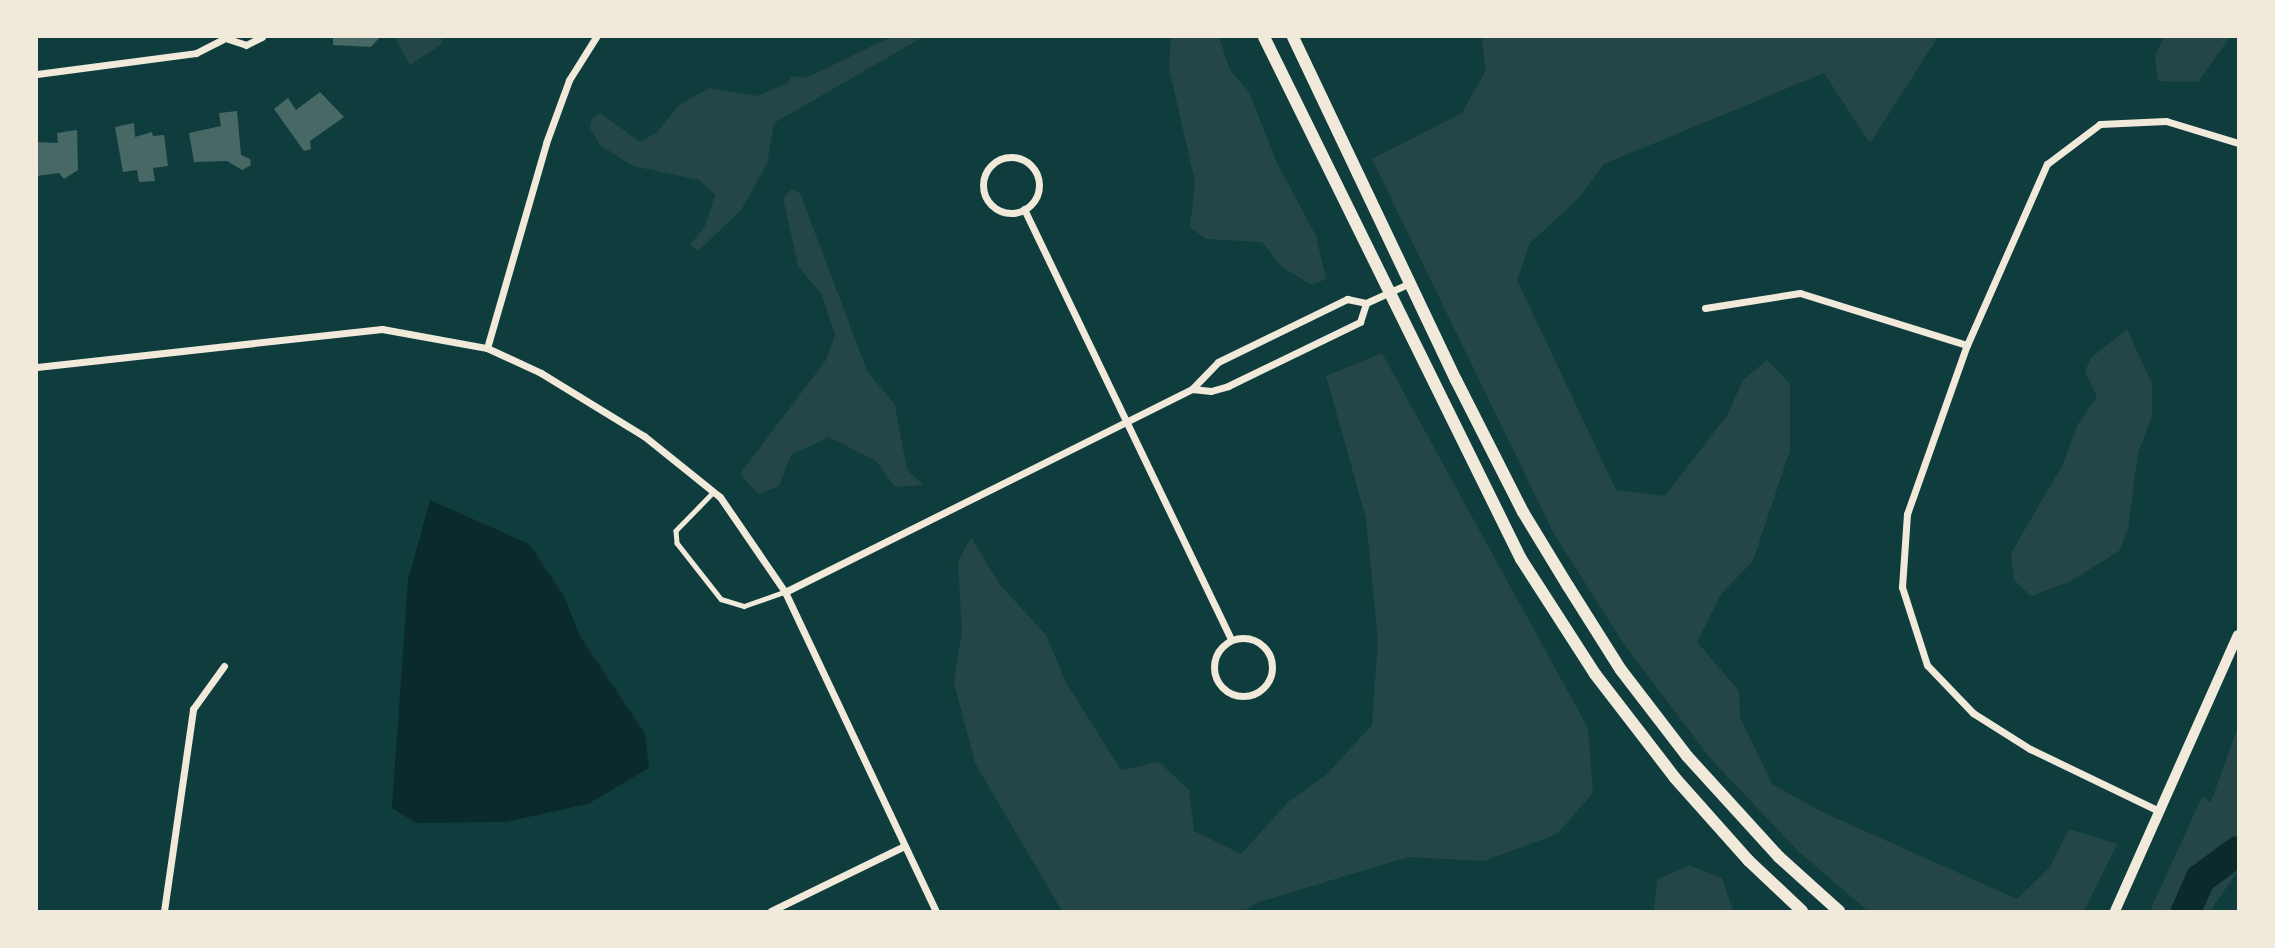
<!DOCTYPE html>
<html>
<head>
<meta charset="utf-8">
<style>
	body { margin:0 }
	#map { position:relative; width:2275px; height:948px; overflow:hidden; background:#0f3d3e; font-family:"Titillium Web",sans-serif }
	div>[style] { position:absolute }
	.green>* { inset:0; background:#244646 }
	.water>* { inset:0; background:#0a2a2b }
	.river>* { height:30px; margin:-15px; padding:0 15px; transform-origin:15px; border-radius:15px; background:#0a2a2b }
	.building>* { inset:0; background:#486865 }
	.service>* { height:4.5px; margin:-2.25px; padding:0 2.25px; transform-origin:2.25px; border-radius:2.25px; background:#f1e9da }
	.minor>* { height:7px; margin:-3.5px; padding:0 3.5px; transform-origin:3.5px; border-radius:3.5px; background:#f1e9da }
	.minor>.ring { margin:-3.5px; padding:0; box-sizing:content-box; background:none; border:7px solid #f1e9da; border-radius:50% }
	.tertiary>* { height:10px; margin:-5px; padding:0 5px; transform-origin:5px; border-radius:5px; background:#f1e9da }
	.primary>* { height:12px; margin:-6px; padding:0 6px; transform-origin:6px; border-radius:6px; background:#f1e9da }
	span { translate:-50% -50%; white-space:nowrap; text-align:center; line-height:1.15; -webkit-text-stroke:5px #f1e9da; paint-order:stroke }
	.frame { position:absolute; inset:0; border:38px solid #f1e9da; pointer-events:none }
</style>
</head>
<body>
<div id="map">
	<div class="green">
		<div style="clip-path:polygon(395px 37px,441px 37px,442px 44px,410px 65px)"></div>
		<div style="clip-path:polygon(891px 37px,923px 37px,774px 123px,767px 164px,741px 210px,698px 251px,690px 245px,705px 226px,715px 195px,699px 180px,633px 166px,600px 145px,590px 128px,592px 118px,600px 113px,640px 142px,657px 132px,679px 105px,709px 88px,757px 96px,788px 83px,792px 76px,806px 78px)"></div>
		<div style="clip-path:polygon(1171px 37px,1219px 37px,1230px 70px,1249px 92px,1276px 161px,1316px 236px,1326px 279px,1312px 285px,1282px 267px,1262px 242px,1207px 239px,1190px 228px,1195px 182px,1169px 68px)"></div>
		<div style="clip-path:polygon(1481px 37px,1938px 37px,1870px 143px,1824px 73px,1604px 164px,1579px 198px,1530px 243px,1517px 280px,1616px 490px,1665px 496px,1728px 414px,1743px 380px,1767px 360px,1790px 384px,1790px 450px,1753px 561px,1721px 594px,1697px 642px,1739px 691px,1740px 717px,1772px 784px,1820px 811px,2017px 899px,2050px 867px,2069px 829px,2117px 844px,2084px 911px,1868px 911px,1798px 851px,1711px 759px,1624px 644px,1554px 534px,1372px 159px,1462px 113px,1486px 70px)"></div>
		<div style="clip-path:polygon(2164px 37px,2230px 37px,2198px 82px,2158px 81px,2155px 55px)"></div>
		<div style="clip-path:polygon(792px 189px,800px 193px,867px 371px,895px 405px,907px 470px,923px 485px,895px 487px,876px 461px,829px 437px,791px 455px,779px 486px,758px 494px,740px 474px,826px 360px,835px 335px,822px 295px,798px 266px,783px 198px)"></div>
		<div style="clip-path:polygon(2127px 329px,2152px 384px,2152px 416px,2138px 453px,2128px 529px,2119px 551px,2071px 581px,2031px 596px,2014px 580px,2011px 553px,2062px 466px,2078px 424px,2097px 397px,2085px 371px,2091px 358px)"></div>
		<div style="clip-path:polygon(1382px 353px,1588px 728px,1593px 793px,1557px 834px,1484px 861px,1408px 857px,1256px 903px,1244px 911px,1062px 911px,975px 763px,954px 682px,962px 631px,958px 562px,971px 537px,1000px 585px,1046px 635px,1065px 681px,1121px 770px,1159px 762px,1189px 790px,1194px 831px,1241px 854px,1288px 802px,1326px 775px,1372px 725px,1378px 639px,1366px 518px,1326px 376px)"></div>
		<div style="clip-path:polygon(2238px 726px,2238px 871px,2210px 911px,2150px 911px,2202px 797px,2211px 802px)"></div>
		<div style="clip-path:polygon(1689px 865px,1722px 878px,1733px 911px,1654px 911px,1657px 880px)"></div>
	</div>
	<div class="water">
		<div style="clip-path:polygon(430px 500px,529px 544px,564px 596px,580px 636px,645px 734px,649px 768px,588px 804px,506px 822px,416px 823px,392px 808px,408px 580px)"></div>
	</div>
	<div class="river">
		<div style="left:2186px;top:911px;width:35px;rotate:-66deg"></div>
		<div style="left:2200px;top:879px;width:47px;rotate:-36.4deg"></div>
	</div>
	<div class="building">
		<div style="clip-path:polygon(333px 37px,380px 37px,371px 47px,333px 45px)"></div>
		<div style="clip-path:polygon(320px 92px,344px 117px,310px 141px,311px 149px,304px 151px,274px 109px,288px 98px,296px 110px)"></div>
		<div style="clip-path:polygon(237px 111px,241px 155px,250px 159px,251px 165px,242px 170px,227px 161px,194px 162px,189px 133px,221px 126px,219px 113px)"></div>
		<div style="clip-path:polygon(134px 123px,135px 137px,152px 132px,153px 136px,164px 135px,168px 166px,153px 168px,155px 181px,139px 182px,137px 170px,123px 172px,115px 127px)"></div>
		<div style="clip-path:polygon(77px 130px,78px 170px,64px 179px,59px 173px,37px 176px,37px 142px,58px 143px,57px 133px)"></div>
	</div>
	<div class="service">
		<div style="left:714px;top:492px;width:54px;rotate:134.3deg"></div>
		<div style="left:676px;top:531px;width:12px;rotate:85deg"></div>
		<div style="left:677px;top:543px;width:71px;rotate:51.8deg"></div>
		<div style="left:721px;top:599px;width:24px;rotate:17deg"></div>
		<div style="left:744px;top:606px;width:42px;rotate:-19.3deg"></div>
	</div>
	<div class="minor">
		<div style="left:222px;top:37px;width:25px;rotate:18deg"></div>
		<div style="left:246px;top:45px;width:18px;rotate:-27deg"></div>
		<div style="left:37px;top:74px;width:160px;rotate:-7.5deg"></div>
		<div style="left:196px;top:53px;width:30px;rotate:-27deg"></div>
		<div class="ring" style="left:983px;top:157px;width:49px;height:49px"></div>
		<div style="left:1024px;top:209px;width:478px;rotate:64.3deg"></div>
		<div style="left:1705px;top:308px;width:96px;rotate:-9deg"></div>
		<div style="left:1800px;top:293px;width:175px;rotate:17.3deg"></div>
		<div style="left:487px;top:348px;width:213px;rotate:-73.9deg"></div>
		<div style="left:546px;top:143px;width:67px;rotate:-69.9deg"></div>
		<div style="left:569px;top:80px;width:51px;rotate:-57.9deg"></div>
		<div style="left:37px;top:367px;width:347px;rotate:-6.3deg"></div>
		<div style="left:382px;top:329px;width:107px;rotate:10.3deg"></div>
		<div style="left:487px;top:348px;width:60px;rotate:24.8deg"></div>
		<div style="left:541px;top:373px;width:121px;rotate:31.5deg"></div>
		<div style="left:644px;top:436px;width:97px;rotate:38.8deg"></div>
		<div style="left:720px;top:497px;width:115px;rotate:55.6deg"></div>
		<div style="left:785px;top:592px;width:353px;rotate:64.7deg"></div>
		<div style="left:1192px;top:389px;width:19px;rotate:6deg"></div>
		<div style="left:1211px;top:391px;width:18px;rotate:-16deg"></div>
		<div style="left:1228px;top:386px;width:147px;rotate:-25.9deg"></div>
		<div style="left:1360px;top:322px;width:20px;rotate:-72deg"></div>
		<div style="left:785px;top:592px;width:455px;rotate:-26.5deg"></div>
		<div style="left:1192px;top:389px;width:37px;rotate:-46deg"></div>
		<div style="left:1218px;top:362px;width:144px;rotate:-26deg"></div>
		<div style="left:1347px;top:299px;width:19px;rotate:12deg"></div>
		<div style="left:1366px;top:303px;width:48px;rotate:-24.4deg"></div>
		<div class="ring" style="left:1214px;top:638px;width:51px;height:51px"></div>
		<div style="left:2159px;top:811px;width:143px;rotate:-154.3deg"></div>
		<div style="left:2030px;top:749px;width:67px;rotate:-147.7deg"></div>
		<div style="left:1973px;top:713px;width:66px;rotate:-133.8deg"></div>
		<div style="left:1927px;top:665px;width:82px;rotate:-107.8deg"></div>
		<div style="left:1902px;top:587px;width:73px;rotate:-86.1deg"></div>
		<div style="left:1907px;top:514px;width:179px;rotate:-70.5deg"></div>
		<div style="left:1967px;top:345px;width:198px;rotate:-66.2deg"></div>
		<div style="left:2047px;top:164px;width:66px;rotate:-37deg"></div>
		<div style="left:2100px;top:124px;width:66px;rotate:-2.6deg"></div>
		<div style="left:2166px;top:121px;width:75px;rotate:17deg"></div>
		<div style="left:164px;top:911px;width:204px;rotate:-81.8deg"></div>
		<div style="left:193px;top:709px;width:53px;rotate:-54.2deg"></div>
		<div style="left:771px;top:911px;width:146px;rotate:-26deg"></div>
	</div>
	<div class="tertiary">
		<div style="left:2115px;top:911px;width:302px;rotate:-66deg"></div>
	</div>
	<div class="primary">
		<div style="left:1264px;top:37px;width:582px;rotate:63.79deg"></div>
		<div style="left:1521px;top:559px;width:137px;rotate:57.2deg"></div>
		<div style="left:1595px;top:674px;width:131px;rotate:52.4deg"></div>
		<div style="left:1675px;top:778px;width:111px;rotate:48.3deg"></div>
		<div style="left:1749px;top:861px;width:73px;rotate:43.3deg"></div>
		<div style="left:1293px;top:37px;width:380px;rotate:64.6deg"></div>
		<div style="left:1456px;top:380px;width:148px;rotate:63.1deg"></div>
		<div style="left:1523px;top:512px;width:87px;rotate:58.7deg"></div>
		<div style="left:1568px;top:586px;width:99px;rotate:57.8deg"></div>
		<div style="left:1621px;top:670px;width:108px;rotate:52.5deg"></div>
		<div style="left:1687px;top:756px;width:137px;rotate:47.7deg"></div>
		<div style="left:1779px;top:857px;width:81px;rotate:42deg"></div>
	</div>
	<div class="frame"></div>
</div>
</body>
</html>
